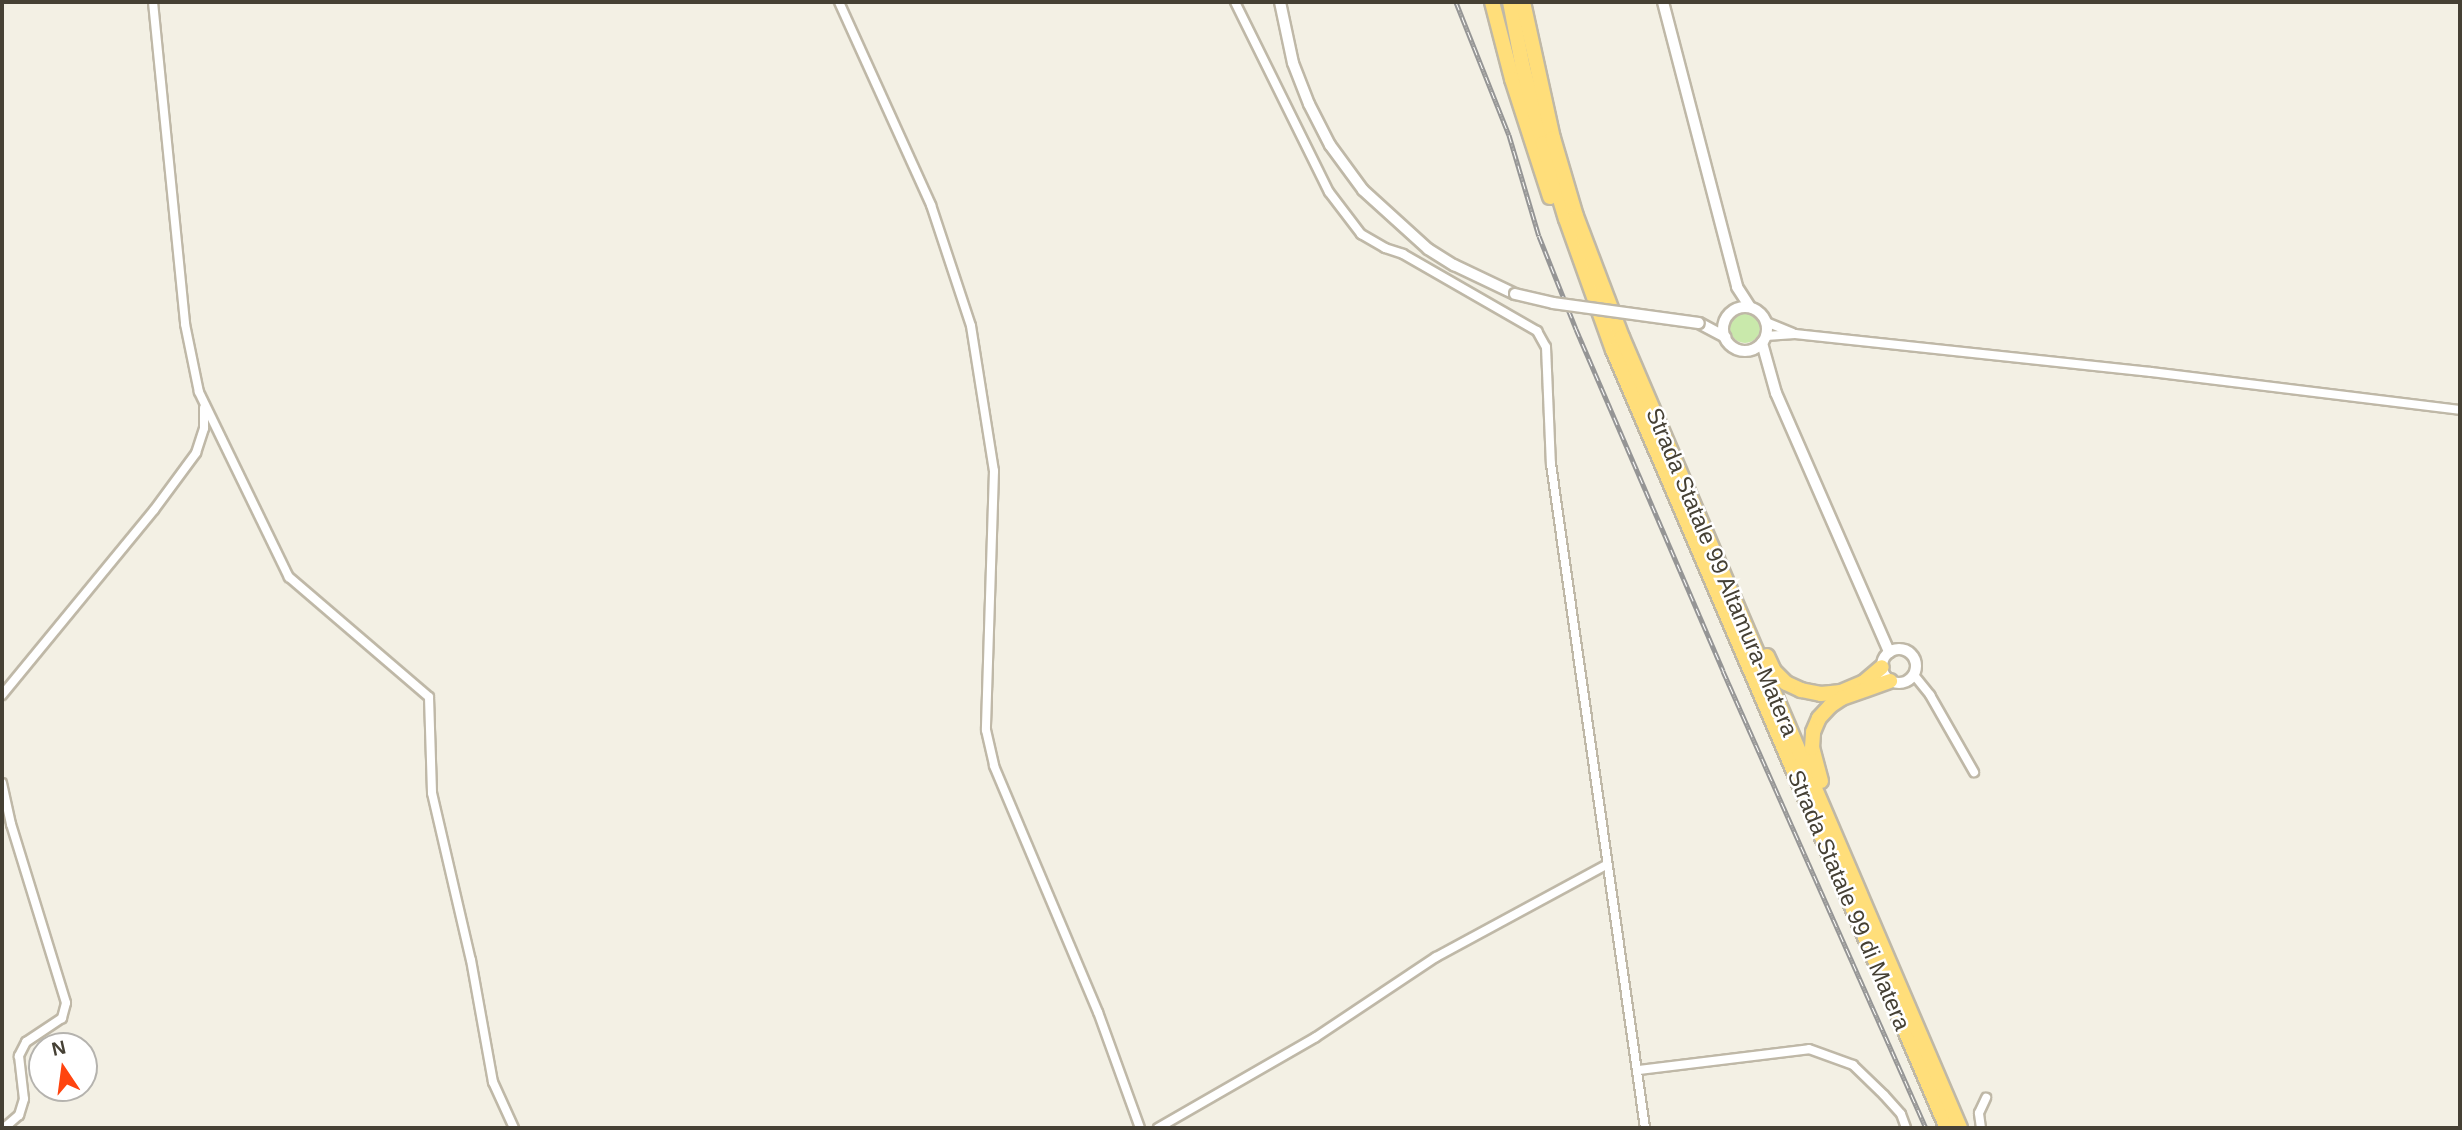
<!DOCTYPE html>
<html>
<head>
<meta charset="utf-8">
<style>
	body { margin:0 }
	#map { position:relative; width:2462px; height:1130px; overflow:hidden; background:#f3f0e4; font-family:Helvetica,sans-serif }
	div>[style] { position:absolute }
	.green>* { inset:0; background:#c9e9ab }
	.round { border-radius:50% }
	.roads { filter:drop-shadow(2px 0 #bfb8a7) drop-shadow(-2px 0 #bfb8a7) drop-shadow(0 2px #bfb8a7) drop-shadow(0 -2px #bfb8a7) }
	.minor>* { height:8px; margin:-4px; padding:0 4px; transform-origin:4px; border-radius:4px; background:#fff }
	.tertiary>* { height:10px; margin:-5px; padding:0 5px; transform-origin:5px; border-radius:5px; background:#fff }
	.tertiary>.ring { margin:-5px; padding:0; box-sizing:content-box; background:none; border:10px solid #fff; border-radius:50% }
	.trunk>* { height:14px; margin:-7px; padding:0 7px; transform-origin:7px; border-radius:7px; background:#ffde7a }
	.rail>* { height:5px; margin-top:-2.5px; transform-origin:0; background:repeating-linear-gradient(90deg,#fff 0 8px,#959595 0 16px); box-sizing:border-box; border-block:2px solid #959595 }
	.bridges { filter:drop-shadow(2px 0 #bfb8a7) drop-shadow(-2px 0 #bfb8a7) drop-shadow(0 2px #bfb8a7) drop-shadow(0 -2px #bfb8a7) }
	.tertiary-bridge>* { height:10px; margin:-5px; padding:0 5px; transform-origin:5px; border-radius:5px; background:#fff }
	span { translate:-50% -50%; white-space:nowrap; text-align:center; line-height:1.15; -webkit-text-stroke:5px #fff; paint-order:stroke }
	.street-label { font-size:23px; color:#454034 }
	.frame { position:absolute; inset:0; border:4px solid #454034; pointer-events:none }
	.north { position:absolute; left:28px; top:1032px; width:70px; height:70px; box-sizing:border-box; background:#fff; border:2px solid #b5b3ae; border-radius:50%; rotate:347deg; font-size:19px; font-weight:700; line-height:28px; text-align:center; color:#454034 }
	.north::after { content:''; display:block; margin:auto; width:24px; height:32px; background:#ff440f; clip-path:polygon(50% 0,100% 100%,50% 72%,0 100%) }
</style>
</head>
<body>
<div id="map">
	<div class="green">
		<div class="round" style="left:1730px;top:313px;width:30px;height:30px"></div>
	</div>
	<div class="roads">
		<div class="minor">
			<div style="left:153px;top:2px;width:324px;rotate:84.3deg"></div>
			<div style="left:185px;top:324px;width:69px;rotate:78.4deg"></div>
			<div style="left:199px;top:392px;width:206px;rotate:64.1deg"></div>
			<div style="left:289px;top:577px;width:184px;rotate:40.6deg"></div>
			<div style="left:429px;top:697px;width:96px;rotate:88.2deg"></div>
			<div style="left:432px;top:793px;width:171px;rotate:76.9deg"></div>
			<div style="left:471px;top:960px;width:124px;rotate:79.8deg"></div>
			<div style="left:493px;top:1082px;width:51px;rotate:65.5deg"></div>
			<div style="left:839px;top:2px;width:223px;rotate:65.6deg"></div>
			<div style="left:931px;top:205px;width:127px;rotate:71.7deg"></div>
			<div style="left:971px;top:326px;width:147px;rotate:81deg"></div>
			<div style="left:994px;top:471px;width:259px;rotate:91.8deg"></div>
			<div style="left:986px;top:730px;width:37px;rotate:77deg"></div>
			<div style="left:994px;top:766px;width:267px;rotate:67.1deg"></div>
			<div style="left:1098px;top:1012px;width:123px;rotate:70.1deg"></div>
			<div style="left:1235px;top:2px;width:212px;rotate:63.7deg"></div>
			<div style="left:1329px;top:192px;width:53px;rotate:52.7deg"></div>
			<div style="left:1361px;top:234px;width:28px;rotate:30deg"></div>
			<div style="left:1385px;top:248px;width:19px;rotate:18deg"></div>
			<div style="left:1403px;top:254px;width:155px;rotate:29.9deg"></div>
			<div style="left:1537px;top:331px;width:18px;rotate:61deg"></div>
			<div style="left:1546px;top:347px;width:117px;rotate:87.6deg"></div>
			<div style="left:1551px;top:464px;width:671px;rotate:81.94deg"></div>
			<div style="left:1766px;top:322px;width:29px;rotate:22deg"></div>
			<div style="left:1766px;top:336px;width:29px;rotate:-4deg"></div>
			<div style="left:1795px;top:334px;width:358px;rotate:6.1deg"></div>
			<div style="left:2151px;top:372px;width:311px;rotate:7deg"></div>
			<div style="left:1914px;top:675px;width:26px;rotate:51deg"></div>
			<div style="left:1930px;top:695px;width:89px;rotate:60.3deg"></div>
			<div style="left:2px;top:695px;width:239px;rotate:-50.6deg"></div>
			<div style="left:154px;top:510px;width:71px;rotate:-53.6deg"></div>
			<div style="left:196px;top:453px;width:26px;rotate:-72deg"></div>
			<div style="left:204px;top:428px;width:20px;rotate:-90deg"></div>
			<div style="left:2px;top:783px;width:42px;rotate:77.6deg"></div>
			<div style="left:11px;top:824px;width:187px;rotate:72.9deg"></div>
			<div style="left:66px;top:1003px;width:16px;rotate:105deg"></div>
			<div style="left:62px;top:1018px;width:43px;rotate:146.3deg"></div>
			<div style="left:26px;top:1042px;width:16px;rotate:117deg"></div>
			<div style="left:19px;top:1056px;width:43px;rotate:83.4deg"></div>
			<div style="left:24px;top:1099px;width:17px;rotate:107deg"></div>
			<div style="left:19px;top:1115px;width:20px;rotate:139deg"></div>
			<div style="left:1639px;top:1070px;width:171px;rotate:-7deg"></div>
			<div style="left:1809px;top:1049px;width:47px;rotate:20deg"></div>
			<div style="left:1853px;top:1065px;width:43px;rotate:44.1deg"></div>
			<div style="left:1884px;top:1095px;width:25px;rotate:48deg"></div>
			<div style="left:1901px;top:1114px;width:15px;rotate:70deg"></div>
			<div style="left:1158px;top:1128px;width:182px;rotate:-29.9deg"></div>
			<div style="left:1316px;top:1037px;width:144px;rotate:-33.7deg"></div>
			<div style="left:1436px;top:957px;width:193px;rotate:-28.4deg"></div>
			<div style="left:1981px;top:1128px;width:15px;rotate:-98deg"></div>
			<div style="left:1979px;top:1113px;width:17px;rotate:-65deg"></div>
		</div>
		<div class="tertiary">
			<div style="left:1280px;top:2px;width:62px;rotate:78deg"></div>
			<div style="left:1293px;top:63px;width:44px;rotate:68.7deg"></div>
			<div style="left:1309px;top:104px;width:46px;rotate:62.9deg"></div>
			<div style="left:1330px;top:145px;width:56px;rotate:53.7deg"></div>
			<div style="left:1363px;top:190px;width:88px;rotate:42.2deg"></div>
			<div style="left:1428px;top:249px;width:31px;rotate:32deg"></div>
			<div style="left:1454px;top:265px;width:68px;rotate:25.4deg"></div>
			<div style="left:1663px;top:2px;width:294px;rotate:75.4deg"></div>
			<div style="left:1737px;top:287px;width:24px;rotate:57deg"></div>
			<div class="ring" style="left:1723px;top:307px;width:34px;height:34px"></div>
			<div style="left:1699px;top:323px;width:30px;rotate:28deg"></div>
			<div style="left:1762px;top:343px;width:52px;rotate:74.4deg"></div>
			<div style="left:1776px;top:393px;width:283px;rotate:66.4deg"></div>
			<div class="ring" style="left:1882px;top:649px;width:24px;height:24px"></div>
		</div>
		<div class="trunk">
			<div style="left:1492px;top:2px;width:80px;rotate:75.4deg"></div>
			<div style="left:1512px;top:79px;width:124px;rotate:72.1deg"></div>
			<div style="left:1510px;top:2px;width:67px;rotate:78.9deg"></div>
			<div style="left:1523px;top:68px;width:78px;rotate:75.1deg"></div>
			<div style="left:1543px;top:143px;width:79px;rotate:73.2deg"></div>
			<div style="left:1566px;top:219px;width:139px;rotate:70.3deg"></div>
			<div style="left:1613px;top:350px;width:847px;rotate:66.77deg"></div>
			<div style="left:1523px;top:2px;width:139px;rotate:77.6deg"></div>
			<div style="left:1553px;top:138px;width:81px;rotate:73.6deg"></div>
			<div style="left:1576px;top:216px;width:129px;rotate:69.2deg"></div>
			<div style="left:1622px;top:337px;width:860px;rotate:66.86deg"></div>
			<div style="left:1767px;top:656px;width:17px;rotate:65deg"></div>
			<div style="left:1774px;top:671px;width:17px;rotate:45deg"></div>
			<div style="left:1786px;top:683px;width:17px;rotate:25deg"></div>
			<div style="left:1801px;top:690px;width:20px;rotate:11deg"></div>
			<div style="left:1821px;top:694px;width:20px;rotate:-6deg"></div>
			<div style="left:1841px;top:692px;width:25px;rotate:-23deg"></div>
			<div style="left:1864px;top:682px;width:23px;rotate:-40deg"></div>
			<div style="left:1821px;top:781px;width:34px;rotate:-105deg"></div>
			<div style="left:1812px;top:748px;width:16px;rotate:-86deg"></div>
			<div style="left:1813px;top:732px;width:15px;rotate:-67deg"></div>
			<div style="left:1819px;top:718px;width:16px;rotate:-47deg"></div>
			<div style="left:1830px;top:706px;width:14px;rotate:-34deg"></div>
			<div style="left:1842px;top:698px;width:51px;rotate:-19.5deg"></div>
		</div>
	</div>
	<div class="rail">
		<div style="left:1456px;top:2px;width:143px;rotate:68.3deg"></div>
		<div style="left:1509px;top:135px;width:105px;rotate:73.5deg"></div>
		<div style="left:1539px;top:236px;width:100px;rotate:68.3deg"></div>
		<div style="left:1576px;top:329px;width:372px;rotate:66.7deg"></div>
		<div style="left:1723px;top:671px;width:500px;rotate:66.05deg"></div>
	</div>
	<div class="bridges">
		<div class="tertiary-bridge">
			<div style="left:1515px;top:294px;width:39px;rotate:13deg"></div>
			<div style="left:1553px;top:303px;width:147px;rotate:7.8deg"></div>
		</div>
	</div>
	<div class="street-label">
		<span style="left:1722px;top:572px;rotate:67deg">Strada Statale 99 Altamura-Matera</span>
		<span style="left:1849px;top:900px;rotate:67deg">Strada Statale 99 di Matera</span>
	</div>
	<div class="frame"></div>
	<div class="north">N</div>
</div>
</body>
</html>
